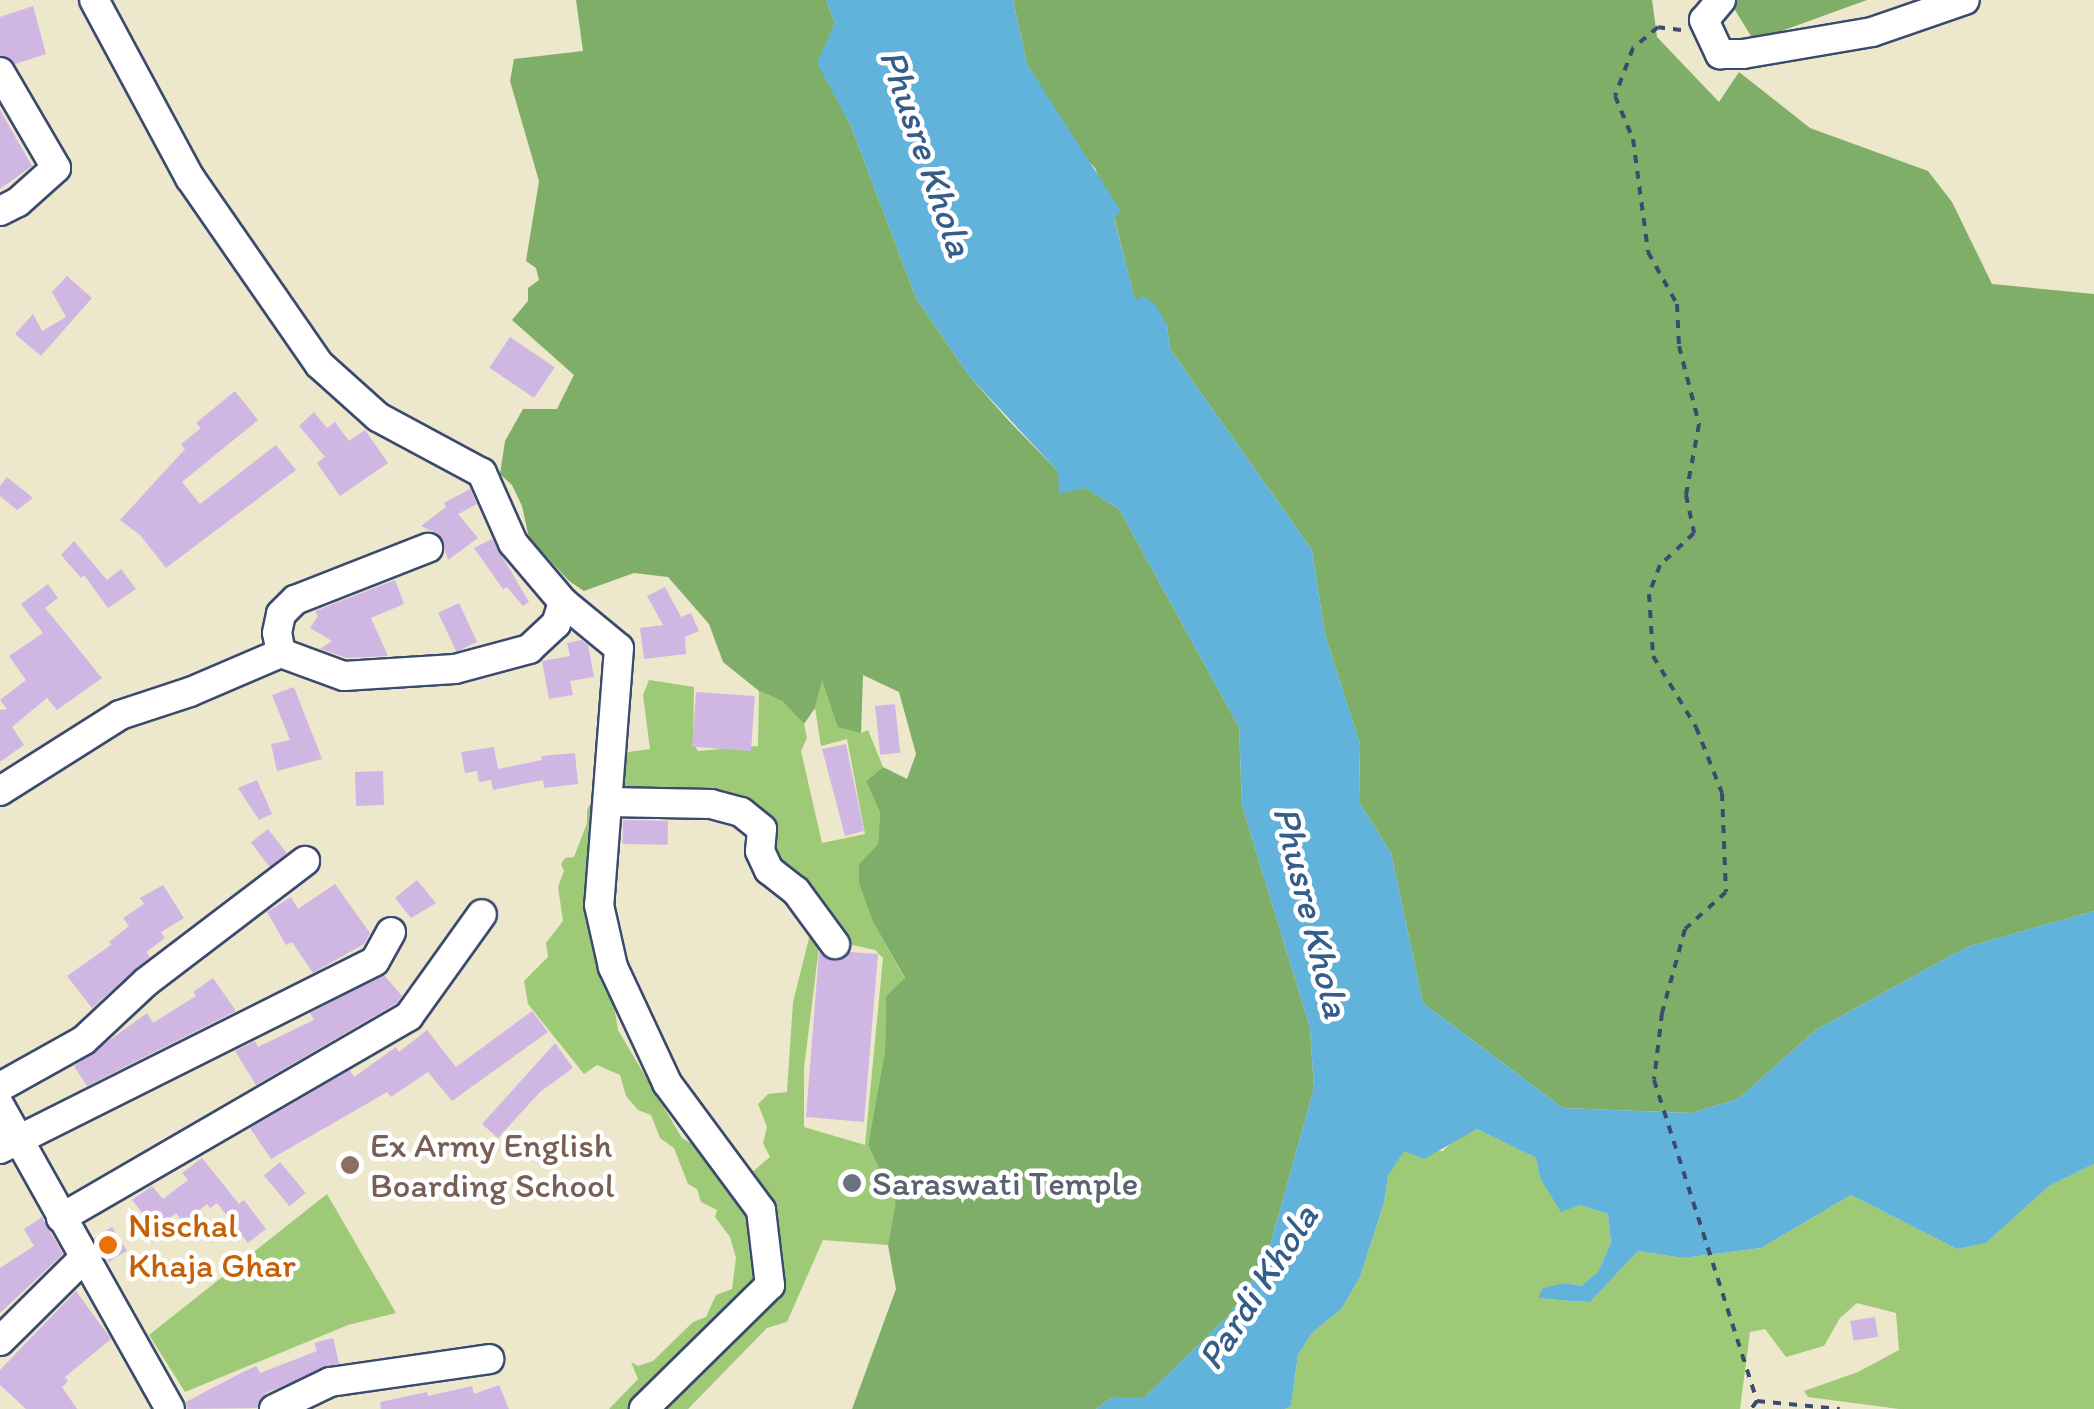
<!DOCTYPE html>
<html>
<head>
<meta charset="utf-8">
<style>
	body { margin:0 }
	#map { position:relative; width:2094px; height:1409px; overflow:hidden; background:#ede7cc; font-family:Itim,sans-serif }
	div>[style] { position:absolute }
	.green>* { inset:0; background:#9eca77 }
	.forest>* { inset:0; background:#7eae68 }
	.water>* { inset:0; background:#61b3dc }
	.building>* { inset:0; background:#d0b7e3; transform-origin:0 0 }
	.path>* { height:4px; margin-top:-2px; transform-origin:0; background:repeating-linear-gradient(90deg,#3a4b6e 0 8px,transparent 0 16px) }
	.roads { filter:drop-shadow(2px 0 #3a4b6e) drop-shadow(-2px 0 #3a4b6e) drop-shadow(0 2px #3a4b6e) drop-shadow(0 -2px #3a4b6e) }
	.minor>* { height:28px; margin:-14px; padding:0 14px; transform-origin:14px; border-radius:14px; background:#fff }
	.dots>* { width:28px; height:28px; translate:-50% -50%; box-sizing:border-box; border:5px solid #fff; border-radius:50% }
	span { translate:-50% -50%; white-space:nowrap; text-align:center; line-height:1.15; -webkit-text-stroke:9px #fff; paint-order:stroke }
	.education-label { font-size:35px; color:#785e54 }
	.left { translate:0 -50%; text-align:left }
	.worship-label { font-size:35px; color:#5b616d }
	.food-label { font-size:35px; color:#c56008 }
	.water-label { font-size:38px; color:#345d8a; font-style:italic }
</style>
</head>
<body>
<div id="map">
	<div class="green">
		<div style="clip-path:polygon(822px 678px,861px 733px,868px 730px,883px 767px,866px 781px,880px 813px,878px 844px,859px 864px,874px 924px,905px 979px,886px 996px,885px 1051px,868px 1145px,897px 1202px,888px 1245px,823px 1240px,787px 1322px,767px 1328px,688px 1409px,649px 1409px,769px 1295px,744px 1179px,770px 1157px,763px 1143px,767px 1127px,758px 1104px,768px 1094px,787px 1092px,793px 1002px,812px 926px,820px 939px,804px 1068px,804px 1127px,865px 1145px,883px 958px,875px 950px,839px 942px,772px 865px,768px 827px,760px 810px,622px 789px,622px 753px,650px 749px,643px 695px,649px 680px,694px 687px,693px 742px,698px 751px,758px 746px,759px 691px,782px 701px,804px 724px,807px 738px,801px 751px,822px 843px,865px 834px,847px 739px,821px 746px,815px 708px)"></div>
		<div style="clip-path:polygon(603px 780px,610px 982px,618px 1030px,682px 1138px,706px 1152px,749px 1203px,761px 1253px,755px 1281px,631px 1409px,609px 1409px,638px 1379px,631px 1362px,638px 1366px,653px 1361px,693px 1322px,706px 1317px,716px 1295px,732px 1289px,736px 1258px,730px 1237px,715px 1217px,717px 1210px,701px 1202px,697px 1189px,688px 1184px,674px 1148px,660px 1138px,651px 1115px,638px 1110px,626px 1096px,620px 1075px,597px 1065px,584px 1074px,528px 1004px,524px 981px,548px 957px,546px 943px,563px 921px,558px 887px,564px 871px,561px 864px,565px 858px,574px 857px,587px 823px,587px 810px)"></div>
		<div style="clip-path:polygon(1477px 1129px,1536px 1158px,1540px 1178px,1580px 1205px,1608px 1214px,1611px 1243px,1598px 1272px,1581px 1286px,1565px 1283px,1539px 1298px,1570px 1301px,1590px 1302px,1638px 1251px,1683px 1258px,1761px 1248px,1851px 1195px,1957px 1249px,1986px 1243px,2049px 1186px,2094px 1164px,2094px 1409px,1899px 1409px,1808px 1397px,1804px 1391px,1858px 1372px,1899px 1350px,1896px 1313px,1857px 1303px,1840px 1318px,1824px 1346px,1786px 1357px,1765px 1329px,1750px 1332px,1740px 1409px,1285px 1409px,1291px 1404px,1298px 1355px,1312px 1333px,1342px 1308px,1360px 1277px,1384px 1203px,1388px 1176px,1404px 1150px,1443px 1151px,1457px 1137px)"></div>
		<div style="clip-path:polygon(327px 1194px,396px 1313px,348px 1325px,185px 1392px,149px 1335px)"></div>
	</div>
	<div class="forest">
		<div style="clip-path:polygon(576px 0,826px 0,835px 23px,818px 63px,851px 126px,916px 298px,970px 377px,1009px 421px,1058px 471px,1119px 509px,1239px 727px,1242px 805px,1310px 1028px,1314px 1088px,1266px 1260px,1229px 1315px,1145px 1397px,1113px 1397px,1096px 1409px,852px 1409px,896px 1289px,888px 1245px,896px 1202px,868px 1145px,885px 1051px,886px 996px,905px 978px,874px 924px,859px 883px,859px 864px,878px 844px,880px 813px,866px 781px,883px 767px,907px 779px,916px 754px,899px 692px,863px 675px,861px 733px,838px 727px,822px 680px,815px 708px,804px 724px,782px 701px,759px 691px,723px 662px,709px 624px,668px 577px,634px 573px,584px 591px,569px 581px,529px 538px,522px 506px,512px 485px,500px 474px,505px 441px,523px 409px,557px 409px,574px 375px,512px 320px,528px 301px,528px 288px,539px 280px,536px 268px,526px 261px,539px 181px,510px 81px,514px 59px,583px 51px)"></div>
		<div style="clip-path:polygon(1013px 0,1652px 0,1657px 37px,1719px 102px,1739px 72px,1810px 128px,1928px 171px,1952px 202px,1992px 284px,2094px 294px,2094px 911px,1967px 947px,1816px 1030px,1738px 1099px,1691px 1113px,1563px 1108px,1423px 1003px,1391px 853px,1359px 802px,1360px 744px,1325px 635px,1312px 550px,1170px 349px,1167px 325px,1135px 301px,1114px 217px,1095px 168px,1081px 153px,1027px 64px)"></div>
		<div style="clip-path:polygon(1729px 0,1867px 0,1754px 41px)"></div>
	</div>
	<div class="water">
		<div style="clip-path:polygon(826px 0,1013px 0,1027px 64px,1121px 211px,1114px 218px,1135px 300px,1143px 296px,1154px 303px,1167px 325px,1170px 349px,1312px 550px,1325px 635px,1360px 744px,1359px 802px,1391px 853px,1423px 1003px,1563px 1108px,1691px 1113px,1738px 1099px,1816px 1030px,1967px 947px,2094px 911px,2094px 1164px,2049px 1186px,1986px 1243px,1957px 1249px,1851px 1195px,1761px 1248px,1683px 1258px,1638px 1251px,1590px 1302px,1570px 1301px,1538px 1298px,1543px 1288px,1565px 1283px,1581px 1286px,1598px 1272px,1611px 1243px,1608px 1214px,1580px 1205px,1561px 1212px,1540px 1178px,1536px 1158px,1477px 1129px,1424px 1159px,1404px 1151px,1388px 1176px,1384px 1203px,1360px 1277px,1342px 1308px,1312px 1333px,1298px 1355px,1291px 1405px,1285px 1409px,1096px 1409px,1113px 1397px,1145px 1397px,1229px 1315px,1266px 1260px,1314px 1088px,1310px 1028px,1242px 805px,1239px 727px,1119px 509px,1085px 488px,1059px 494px,1058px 471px,970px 377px,916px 298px,851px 126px,817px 63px,835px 23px)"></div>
	</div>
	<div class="building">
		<div style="clip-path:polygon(33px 6px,46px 54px,15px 64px,0 55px,0 17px)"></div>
		<div style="clip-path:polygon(0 110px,32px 166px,0 189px)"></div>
		<div style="clip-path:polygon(67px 276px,92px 298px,41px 356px,15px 334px,33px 314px,42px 331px,66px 317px,52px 292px)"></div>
		<div style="left:510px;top:337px;width:54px;height:37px;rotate:34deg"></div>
		<div style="clip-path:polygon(235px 391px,258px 420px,182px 482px,200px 504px,276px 445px,296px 470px,166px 568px,140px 535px,120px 520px,185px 449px,181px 444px,201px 428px,196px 423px)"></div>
		<div style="clip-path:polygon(314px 412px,327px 428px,335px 422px,349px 441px,365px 430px,388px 463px,340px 496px,317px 463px,325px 457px,299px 426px)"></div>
		<div style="clip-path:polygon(7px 477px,33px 498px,17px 510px,0 496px,0 486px)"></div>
		<div style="clip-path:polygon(470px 489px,477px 504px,458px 514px,478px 538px,448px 560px,440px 535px,421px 526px,446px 507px,444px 503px)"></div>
		<div style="clip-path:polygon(492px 539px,529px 602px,523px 606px,507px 587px,503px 589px,474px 548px)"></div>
		<div style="clip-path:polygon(74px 541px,107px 580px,121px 569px,136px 589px,108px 608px,84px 575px,81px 578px,61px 555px)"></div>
		<div style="clip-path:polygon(395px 580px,404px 604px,371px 618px,388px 656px,347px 658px,320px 649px,332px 641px,310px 628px,318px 616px,315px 611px)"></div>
		<div style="clip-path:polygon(48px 584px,58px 598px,45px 608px,102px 678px,57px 710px,47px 698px,12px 727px,24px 745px,0 762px,0 710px,7px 709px,0 700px,26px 680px,9px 656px,43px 633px,21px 604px)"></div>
		<div style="clip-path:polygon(665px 587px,681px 617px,691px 613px,699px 631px,685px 637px,686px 654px,644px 659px,640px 628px,663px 625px,647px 596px)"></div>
		<div style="left:459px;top:603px;width:43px;height:23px;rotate:65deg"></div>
		<div style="clip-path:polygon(581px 640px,588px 645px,594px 677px,570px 681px,573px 695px,549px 699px,542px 661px,570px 656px,567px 643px)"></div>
		<div style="clip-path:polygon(294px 687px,322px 759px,277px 771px,271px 744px,290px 740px,272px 695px)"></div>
		<div style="left:696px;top:692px;width:59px;height:55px;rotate:4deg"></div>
		<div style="left:895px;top:704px;width:49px;height:20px;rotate:84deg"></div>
		<div style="clip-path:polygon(846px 744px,864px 831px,845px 836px,822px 749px)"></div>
		<div style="clip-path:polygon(494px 747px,498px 769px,542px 760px,541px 756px,575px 753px,578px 784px,544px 788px,543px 780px,493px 790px,491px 780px,479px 782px,477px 771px,465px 773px,461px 752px)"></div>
		<div style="left:383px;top:771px;width:34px;height:28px;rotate:88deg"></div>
		<div style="clip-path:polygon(257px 780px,272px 814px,259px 820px,238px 788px)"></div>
		<div style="left:623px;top:820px;width:45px;height:24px;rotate:1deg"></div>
		<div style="left:268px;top:829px;width:31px;height:22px;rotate:52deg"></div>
		<div style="clip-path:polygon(417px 880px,436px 903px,411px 918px,395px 898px)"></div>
		<div style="clip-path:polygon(335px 884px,370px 933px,364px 944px,313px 973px,292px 942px,286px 945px,267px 912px,291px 897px,298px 909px)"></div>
		<div style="clip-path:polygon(163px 885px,184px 918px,161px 932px,165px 938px,146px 952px,150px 957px,92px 1008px,67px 976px,111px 945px,109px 942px,129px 926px,123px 918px,144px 904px,140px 898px)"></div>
		<div style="clip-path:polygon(819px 952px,836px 961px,850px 952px,878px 954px,864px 1122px,806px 1117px)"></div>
		<div style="clip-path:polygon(384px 975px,402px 996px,397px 1003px,256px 1085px,235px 1051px,255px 1041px,258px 1047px,314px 1020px,310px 1013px)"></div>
		<div style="clip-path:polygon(213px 978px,236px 1011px,87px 1086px,74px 1066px,147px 1013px,153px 1023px,196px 996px,193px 992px)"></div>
		<div style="clip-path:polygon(532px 1011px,548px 1032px,452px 1101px,428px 1072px,391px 1097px,387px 1092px,271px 1159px,250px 1128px,350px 1070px,354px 1077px,396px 1047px,399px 1052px,427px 1030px,456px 1067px)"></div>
		<div style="clip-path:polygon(555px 1043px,573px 1068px,540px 1092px,498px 1138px,482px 1124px)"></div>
		<div style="clip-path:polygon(202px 1158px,239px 1204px,244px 1200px,266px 1229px,248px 1243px,217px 1203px,210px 1208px,207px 1204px,183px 1223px,176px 1213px,156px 1230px,132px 1200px,152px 1186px,163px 1199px,188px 1180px,182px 1173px)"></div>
		<div style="left:280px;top:1162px;width:40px;height:21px;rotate:50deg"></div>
		<div style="clip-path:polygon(42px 1217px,63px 1254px,0 1313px,0 1268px,34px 1246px,24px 1229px)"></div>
		<div style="left:112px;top:1227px;width:28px;height:21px;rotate:58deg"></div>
		<div style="clip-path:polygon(76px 1291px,111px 1339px,65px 1377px,68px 1381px,62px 1387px,77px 1409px,26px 1409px,0 1385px,0 1370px)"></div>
		<div style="left:1875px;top:1317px;width:20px;height:25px;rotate:81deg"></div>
		<div style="clip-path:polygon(333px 1338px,339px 1363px,266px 1393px,257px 1408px,187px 1409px,186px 1402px,239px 1374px,256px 1366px,260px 1373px,317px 1351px,314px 1343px)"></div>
		<div style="clip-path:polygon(499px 1385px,509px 1409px,381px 1409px,380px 1402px,427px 1392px,428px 1396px,472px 1386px,474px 1394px)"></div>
	</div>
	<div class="path">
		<div style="left:1681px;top:30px;width:23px;rotate:-173deg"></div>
		<div style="left:1658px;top:27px;width:33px;rotate:140deg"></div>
		<div style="left:1633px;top:48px;width:51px;rotate:110.6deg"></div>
		<div style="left:1615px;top:96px;width:47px;rotate:67.3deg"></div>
		<div style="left:1633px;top:139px;width:114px;rotate:82.4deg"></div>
		<div style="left:1648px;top:252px;width:60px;rotate:60.9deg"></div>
		<div style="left:1677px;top:304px;width:42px;rotate:87.3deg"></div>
		<div style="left:1679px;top:346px;width:81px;rotate:75.6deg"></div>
		<div style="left:1699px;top:424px;width:72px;rotate:100.4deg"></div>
		<div style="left:1686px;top:495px;width:39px;rotate:78deg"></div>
		<div style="left:1694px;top:533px;width:47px;rotate:136.7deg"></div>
		<div style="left:1660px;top:565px;width:31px;rotate:111deg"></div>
		<div style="left:1649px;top:594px;width:62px;rotate:86.3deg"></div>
		<div style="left:1653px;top:656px;width:83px;rotate:58.8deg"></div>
		<div style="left:1696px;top:727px;width:71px;rotate:68.5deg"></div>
		<div style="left:1722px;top:793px;width:99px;rotate:87.7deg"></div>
		<div style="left:1726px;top:892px;width:55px;rotate:137.9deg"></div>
		<div style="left:1685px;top:929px;width:87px;rotate:105.3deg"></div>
		<div style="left:1662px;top:1013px;width:67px;rotate:96.8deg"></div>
		<div style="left:1654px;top:1080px;width:337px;rotate:72.2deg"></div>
		<div style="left:1757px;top:1401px;width:10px;rotate:127deg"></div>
		<div style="left:1757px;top:1401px;width:83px;rotate:5.5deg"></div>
	</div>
	<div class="roads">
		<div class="minor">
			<div style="left:1721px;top:0;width:26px;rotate:130deg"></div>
			<div style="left:1704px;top:20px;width:38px;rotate:65deg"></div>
			<div style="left:1720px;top:54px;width:23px"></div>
			<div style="left:1743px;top:54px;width:131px;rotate:-9.7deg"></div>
			<div style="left:1872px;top:32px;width:98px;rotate:-19deg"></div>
			<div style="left:0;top:72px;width:111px;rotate:59.7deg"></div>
			<div style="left:56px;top:168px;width:51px;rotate:138.2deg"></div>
			<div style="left:18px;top:202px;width:20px;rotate:153deg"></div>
			<div style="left:563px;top:602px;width:72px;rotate:39.4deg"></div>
			<div style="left:619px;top:648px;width:258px;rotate:94.4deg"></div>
			<div style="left:599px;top:905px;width:64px;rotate:77.3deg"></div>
			<div style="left:613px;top:967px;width:128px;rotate:65deg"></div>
			<div style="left:667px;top:1083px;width:158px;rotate:53.5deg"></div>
			<div style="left:761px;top:1210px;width:76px;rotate:83.2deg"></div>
			<div style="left:770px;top:1285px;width:177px;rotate:135.5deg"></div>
			<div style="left:281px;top:653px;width:20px;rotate:-101deg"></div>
			<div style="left:277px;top:633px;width:19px;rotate:-78deg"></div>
			<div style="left:281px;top:614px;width:20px;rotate:-45deg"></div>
			<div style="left:295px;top:600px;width:143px;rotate:-21.4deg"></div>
			<div style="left:0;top:791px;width:142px;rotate:-32.3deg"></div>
			<div style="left:120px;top:715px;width:74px;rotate:-18.2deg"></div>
			<div style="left:190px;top:692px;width:99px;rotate:-23.2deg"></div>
			<div style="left:281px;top:653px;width:67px;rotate:20.1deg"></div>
			<div style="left:344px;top:676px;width:111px;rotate:-3.6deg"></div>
			<div style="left:455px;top:669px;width:77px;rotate:-15.1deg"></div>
			<div style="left:529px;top:649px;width:37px;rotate:-43deg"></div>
			<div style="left:556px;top:624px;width:23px;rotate:-72deg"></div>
			<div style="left:563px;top:602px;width:77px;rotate:-130.3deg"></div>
			<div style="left:513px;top:543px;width:77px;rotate:-113.9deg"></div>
			<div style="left:482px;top:473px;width:118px;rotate:-151.7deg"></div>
			<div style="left:378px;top:417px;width:79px;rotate:-138.1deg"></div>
			<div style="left:319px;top:364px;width:226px;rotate:-124.7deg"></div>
			<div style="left:190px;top:178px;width:202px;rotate:-118.3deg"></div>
			<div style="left:608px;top:802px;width:103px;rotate:1.1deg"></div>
			<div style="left:711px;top:804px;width:31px;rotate:15deg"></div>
			<div style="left:741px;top:812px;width:27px;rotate:39deg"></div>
			<div style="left:762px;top:829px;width:22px;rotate:95deg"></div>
			<div style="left:760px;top:851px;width:21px;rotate:65deg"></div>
			<div style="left:769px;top:870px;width:34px;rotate:38deg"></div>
			<div style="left:796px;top:891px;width:66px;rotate:53.7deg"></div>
			<div style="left:0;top:1087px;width:96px;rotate:-29.2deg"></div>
			<div style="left:84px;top:1040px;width:85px;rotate:-43.1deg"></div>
			<div style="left:146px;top:982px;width:200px;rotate:-37.3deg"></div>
			<div style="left:0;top:1106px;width:347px;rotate:60.7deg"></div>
			<div style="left:0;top:1149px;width:419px;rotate:-26.6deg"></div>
			<div style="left:375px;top:961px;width:33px;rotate:-61deg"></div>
			<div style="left:61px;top:1218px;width:402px;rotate:-30.1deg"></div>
			<div style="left:409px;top:1016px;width:125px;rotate:-54.4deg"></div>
			<div style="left:0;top:1341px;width:118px;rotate:-44.7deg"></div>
			<div style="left:274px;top:1409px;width:62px;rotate:-25.7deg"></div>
			<div style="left:330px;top:1382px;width:161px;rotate:-8.2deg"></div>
		</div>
	</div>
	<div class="dots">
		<div style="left:350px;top:1165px;background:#8d6e63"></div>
		<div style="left:852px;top:1183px;background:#6b7280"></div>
		<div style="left:108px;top:1245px;background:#e8710a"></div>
	</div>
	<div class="education-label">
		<span class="left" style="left:370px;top:1165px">Ex Army English<br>Boarding School</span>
	</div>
	<div class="worship-label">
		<span class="left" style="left:872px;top:1183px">Saraswati Temple</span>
	</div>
	<div class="food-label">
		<span class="left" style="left:128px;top:1245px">Nischal<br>Khaja Ghar</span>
	</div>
	<div class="water-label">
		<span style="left:926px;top:153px;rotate:71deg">Phusre Khola</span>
		<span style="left:1311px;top:912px;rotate:76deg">Phusre Khola</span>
		<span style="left:1258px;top:1287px;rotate:-57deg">Pardi Khola</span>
	</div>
</div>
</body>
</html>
